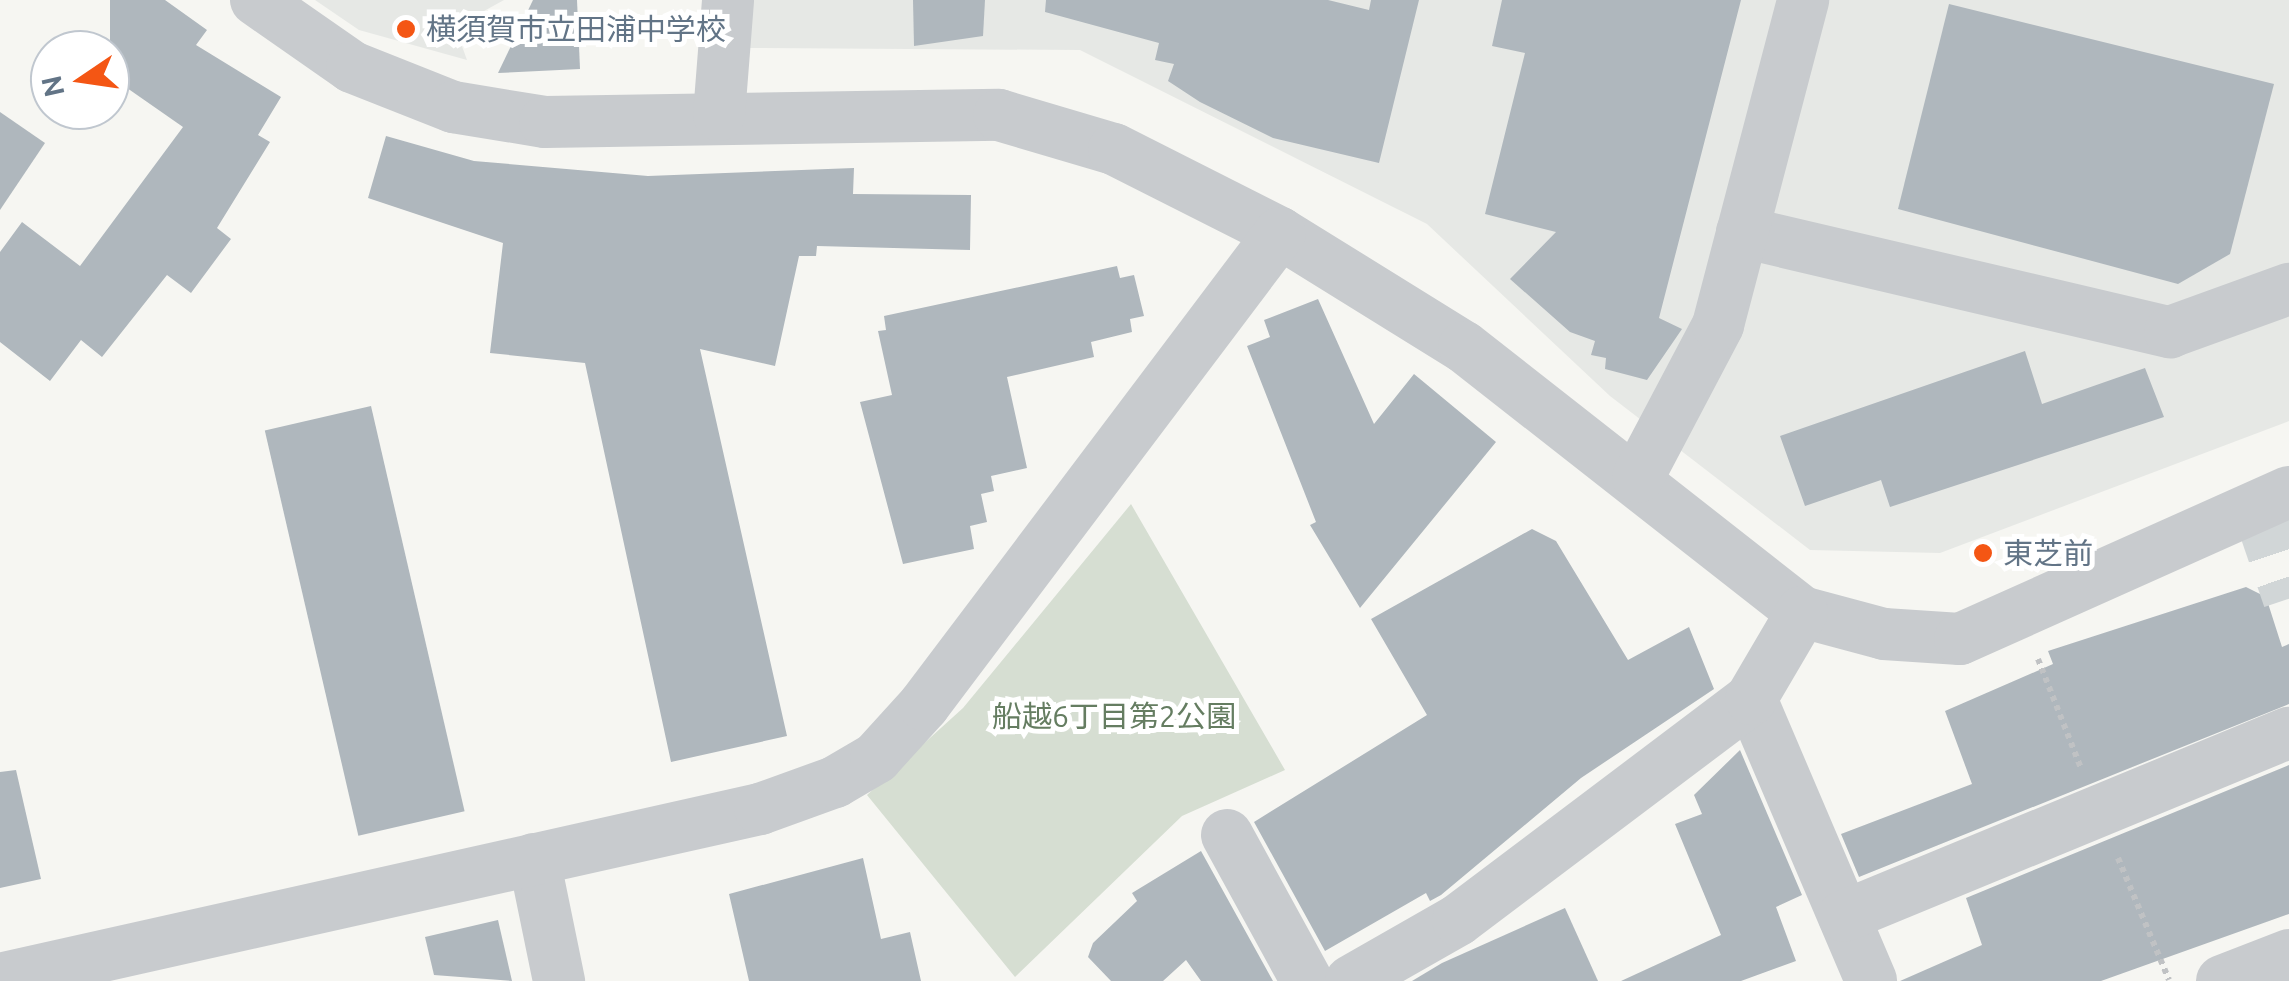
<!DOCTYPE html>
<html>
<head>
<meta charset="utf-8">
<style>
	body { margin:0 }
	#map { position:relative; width:2289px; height:981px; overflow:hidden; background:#f6f6f2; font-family:Ubuntu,"Noto Sans JP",sans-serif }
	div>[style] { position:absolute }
	.built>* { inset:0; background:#e6e8e5 }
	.green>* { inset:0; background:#d6ded2 }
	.building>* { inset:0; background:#afb7bd; transform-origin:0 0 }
	.minor-tunnel>* { height:52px; margin-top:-26px; transform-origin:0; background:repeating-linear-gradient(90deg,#d1d6d7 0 52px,transparent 0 78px) }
	.path>* { height:6px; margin-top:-3px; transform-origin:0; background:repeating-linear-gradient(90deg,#c0c2c4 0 5px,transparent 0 10px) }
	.minor>* { height:52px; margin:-26px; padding:0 26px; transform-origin:26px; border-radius:26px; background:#c8cbce }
	.dots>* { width:28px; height:28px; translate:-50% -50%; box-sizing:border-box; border:5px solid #fff; border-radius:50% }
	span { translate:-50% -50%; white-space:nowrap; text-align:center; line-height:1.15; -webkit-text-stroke:10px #fff; paint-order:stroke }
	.poi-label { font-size:30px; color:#627486 }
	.left { translate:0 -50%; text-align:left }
	.park-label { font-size:30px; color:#657d61 }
	.north { position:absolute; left:30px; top:30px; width:100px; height:100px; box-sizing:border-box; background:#fff; border:2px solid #c0c7cf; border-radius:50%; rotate:257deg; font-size:28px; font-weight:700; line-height:40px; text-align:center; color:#627486 }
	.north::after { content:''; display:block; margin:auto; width:35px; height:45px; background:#f45614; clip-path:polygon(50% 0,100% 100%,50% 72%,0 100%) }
</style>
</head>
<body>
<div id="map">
	<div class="built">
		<div style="clip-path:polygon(315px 0,504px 0,455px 27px,467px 60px,359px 30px)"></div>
		<div style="clip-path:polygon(752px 0,2289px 0,2289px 421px,1940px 553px,1810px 550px,1610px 396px,1427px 224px,1080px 50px,746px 48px)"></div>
	</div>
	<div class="green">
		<div style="clip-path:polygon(1131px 504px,1285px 770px,1182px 816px,1015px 977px,867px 795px,963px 708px)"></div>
	</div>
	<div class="building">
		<div style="clip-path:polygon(110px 0,165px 0,207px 30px,196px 45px,281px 97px,258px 135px,270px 142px,217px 228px,231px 239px,191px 293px,167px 275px,102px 357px,81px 340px,50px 381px,0 342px,0 252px,22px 222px,80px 266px,183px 127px,117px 81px,125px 71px,110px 60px)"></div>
		<div style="clip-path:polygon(533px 0,577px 0,580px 69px,498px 73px)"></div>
		<div style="clip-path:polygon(913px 0,985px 0,983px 36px,914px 46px)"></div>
		<div style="clip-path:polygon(1046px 0,1328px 0,1369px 10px,1371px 0,1419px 0,1379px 163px,1273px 138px,1200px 102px,1168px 81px,1174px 64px,1155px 60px,1159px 43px,1045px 12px)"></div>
		<div style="clip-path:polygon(1502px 0,1741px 0,1659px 318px,1682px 329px,1647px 380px,1605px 369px,1606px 358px,1591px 355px,1595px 341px,1570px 332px,1510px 279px,1556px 232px,1485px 214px,1525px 53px,1492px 46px)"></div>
		<div style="clip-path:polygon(1949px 4px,2274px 84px,2230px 254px,2178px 284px,1898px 209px)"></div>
		<div style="clip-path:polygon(0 112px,45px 143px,0 210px)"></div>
		<div style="clip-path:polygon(386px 136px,474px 161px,648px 176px,854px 168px,853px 194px,971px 195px,970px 250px,817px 246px,816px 256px,799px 256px,775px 366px,700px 349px,787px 736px,671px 762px,585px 363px,490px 353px,503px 243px,368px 198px)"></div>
		<div style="clip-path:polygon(1117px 266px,1120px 278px,1134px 275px,1144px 316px,1130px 319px,1132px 332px,1091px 342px,1094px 357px,1007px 377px,1027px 468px,991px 476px,994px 491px,981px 494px,987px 522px,970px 526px,974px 549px,903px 564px,860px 402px,892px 395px,878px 331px,886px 330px,884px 316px)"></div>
		<div style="clip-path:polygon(1318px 299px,1374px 424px,1414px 374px,1496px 442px,1360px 608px,1310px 525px,1316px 522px,1247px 346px,1270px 337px,1264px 320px)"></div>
		<div style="clip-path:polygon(2025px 351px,2042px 404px,2145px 368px,2164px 417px,1890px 507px,1881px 480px,1805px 506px,1780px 436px)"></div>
		<div style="left:371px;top:406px;width:416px;height:109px;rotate:77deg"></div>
		<div style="clip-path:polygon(1532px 529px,1556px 541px,1628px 660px,1689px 627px,1714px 689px,1581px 778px,1441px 895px,1430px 901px,1426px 893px,1325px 951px,1254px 822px,1427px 715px,1371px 619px)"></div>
		<div style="clip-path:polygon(2246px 587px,2266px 597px,2282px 647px,2289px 644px,2289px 704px,1859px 877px,1841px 834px,1972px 784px,1945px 711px,2053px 664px,2048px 651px)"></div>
		<div style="clip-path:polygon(1740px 750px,1802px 895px,1776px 907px,1796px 961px,1741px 981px,1621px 981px,1721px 935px,1675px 824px,1702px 814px,1694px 795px)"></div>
		<div style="clip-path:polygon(2289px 765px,2289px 914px,2101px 981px,1900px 981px,1982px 945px,1966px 898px)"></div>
		<div style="clip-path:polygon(16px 770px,41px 879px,0 888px,0 772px)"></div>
		<div style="clip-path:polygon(1201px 851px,1273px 981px,1201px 981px,1186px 960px,1163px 981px,1111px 981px,1088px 957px,1093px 943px,1137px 901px,1132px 893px)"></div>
		<div style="clip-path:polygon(863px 858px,881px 939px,910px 932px,921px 981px,749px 981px,729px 894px)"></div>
		<div style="clip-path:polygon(1565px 908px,1598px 981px,1412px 981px,1442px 963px)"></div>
		<div style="clip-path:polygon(498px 920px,512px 981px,434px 975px,425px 937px)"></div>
	</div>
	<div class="minor-tunnel">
		<div style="left:2257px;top:505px;width:99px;rotate:71.2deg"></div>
	</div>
	<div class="path">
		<div style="left:2038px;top:659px;width:117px;rotate:68.5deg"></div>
		<div style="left:2118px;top:858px;width:132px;rotate:67.3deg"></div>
	</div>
	<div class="minor">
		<div style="left:256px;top:0;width:117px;rotate:34.9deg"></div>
		<div style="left:352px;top:67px;width:109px;rotate:21.6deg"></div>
		<div style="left:453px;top:107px;width:93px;rotate:9.3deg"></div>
		<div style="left:545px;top:122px;width:454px;rotate:-0.9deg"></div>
		<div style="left:999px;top:115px;width:120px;rotate:16.5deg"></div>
		<div style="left:1114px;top:149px;width:186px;rotate:26.8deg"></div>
		<div style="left:1280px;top:233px;width:216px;rotate:31.8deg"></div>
		<div style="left:1464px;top:347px;width:429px;rotate:38.1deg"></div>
		<div style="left:1802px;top:612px;width:85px;rotate:15deg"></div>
		<div style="left:1884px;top:634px;width:76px;rotate:3.8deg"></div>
		<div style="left:1960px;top:639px;width:360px;rotate:-24.1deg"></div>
		<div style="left:719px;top:115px;width:115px;rotate:-85.5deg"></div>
		<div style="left:1742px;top:232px;width:440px;rotate:13.2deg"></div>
		<div style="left:2170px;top:332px;width:127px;rotate:-19.9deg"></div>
		<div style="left:1638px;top:477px;width:172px;rotate:-62.2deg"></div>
		<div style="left:1718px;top:325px;width:336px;rotate:-75.3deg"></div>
		<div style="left:1751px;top:699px;width:306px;rotate:66.9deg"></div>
		<div style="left:1227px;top:835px;width:166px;rotate:61.3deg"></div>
		<div style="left:534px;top:859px;width:125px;rotate:78.4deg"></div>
		<div style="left:1844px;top:916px;width:481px;rotate:-22.4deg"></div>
		<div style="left:0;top:979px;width:779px;rotate:-12.61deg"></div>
		<div style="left:760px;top:809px;width:80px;rotate:-19.8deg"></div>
		<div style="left:835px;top:782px;width:48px;rotate:-30.3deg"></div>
		<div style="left:876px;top:758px;width:72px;rotate:-47.8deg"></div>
		<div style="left:924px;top:705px;width:591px;rotate:-52.98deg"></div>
		<div style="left:1351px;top:981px;width:123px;rotate:-29.7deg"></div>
		<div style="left:1458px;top:920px;width:367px;rotate:-37deg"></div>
		<div style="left:1751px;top:699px;width:101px;rotate:-59.6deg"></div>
		<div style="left:2222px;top:981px;width:72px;rotate:-21.2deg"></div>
	</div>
	<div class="dots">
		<div style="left:406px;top:29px;background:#f45614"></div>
		<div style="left:1983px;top:553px;background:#f45614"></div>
	</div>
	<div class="poi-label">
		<span class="left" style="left:426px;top:29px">横須賀市立田浦中学校</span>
		<span class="left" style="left:2003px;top:553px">東芝前</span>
	</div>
	<div class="park-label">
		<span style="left:1114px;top:716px">船越6丁目第2公園</span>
	</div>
	<div class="north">N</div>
</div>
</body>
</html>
